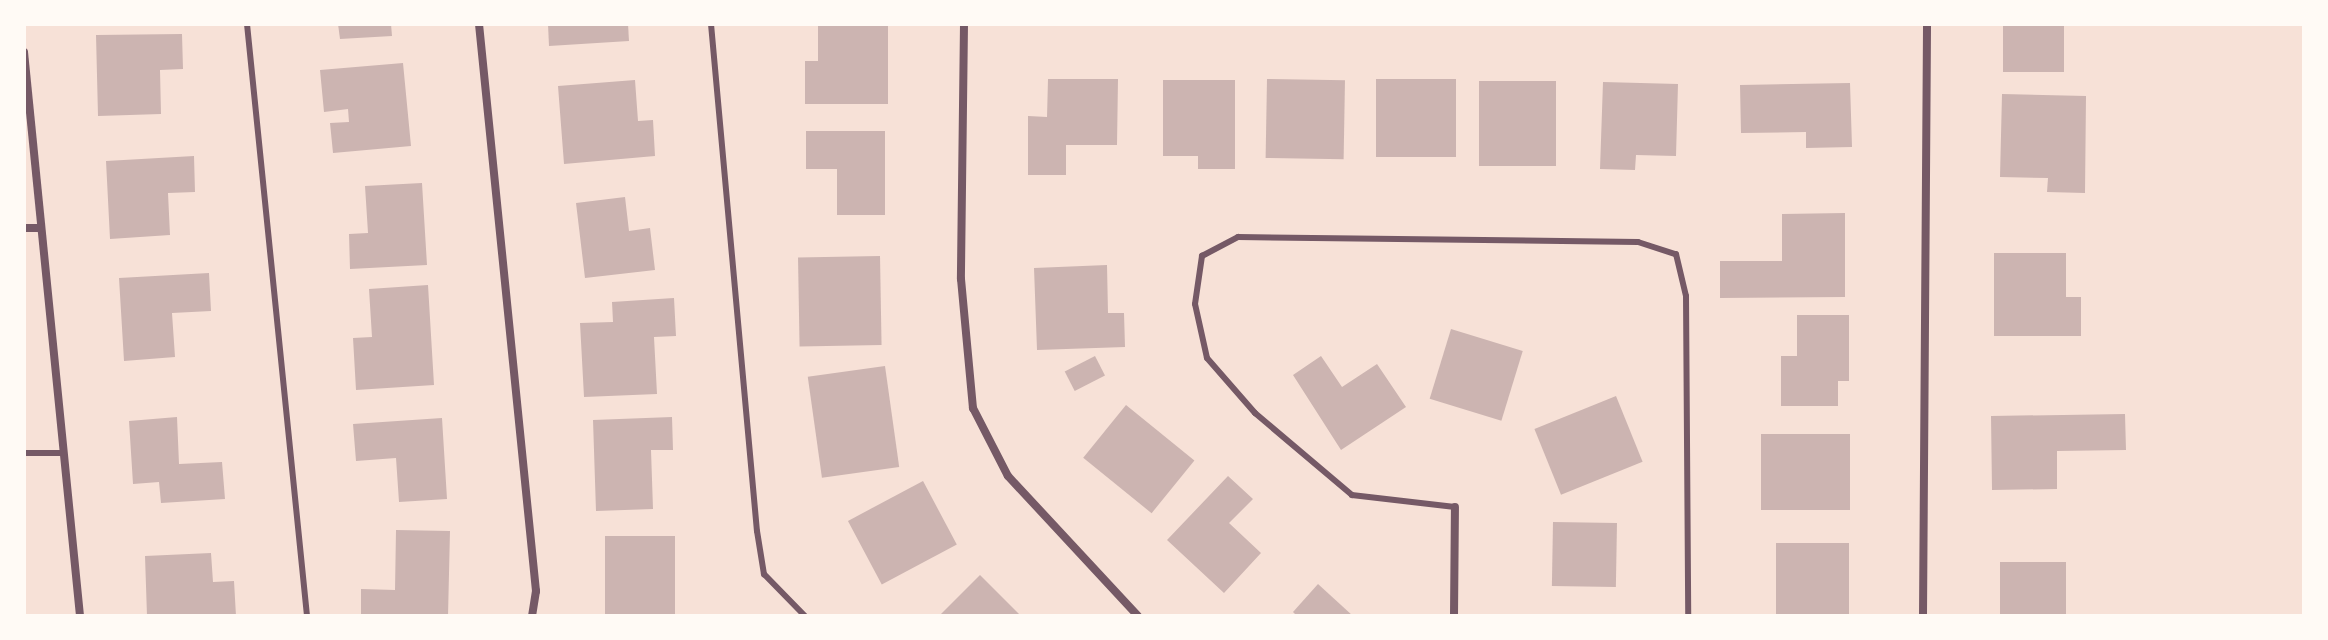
<!DOCTYPE html>
<html>
<head>
<meta charset="utf-8">
<style>
	body { margin:0 }
	#map { position:relative; width:2328px; height:640px; overflow:hidden; background:#f7e1d7; font-family:Karla,sans-serif }
	div>[style] { position:absolute }
	.building>* { inset:0; background:#ccb4b1; transform-origin:0 0 }
	.service>* { height:6px; margin:-3px; padding:0 3px; transform-origin:3px; border-radius:3px; background:#755966 }
	.minor>* { height:8px; margin:-4px; padding:0 4px; transform-origin:4px; border-radius:4px; background:#755966 }
	span { translate:-50% -50%; white-space:nowrap; text-align:center; line-height:1.15; -webkit-text-stroke:6px #fffaf5; paint-order:stroke }
	.frame { position:absolute; inset:0; border:26px solid #fffaf5; pointer-events:none }
</style>
</head>
<body>
<div id="map">
	<div class="building">
		<div style="clip-path:polygon(338px 24px,391px 24px,392px 36px,340px 39px)"></div>
		<div style="clip-path:polygon(548px 24px,628px 24px,629px 41px,549px 46px)"></div>
		<div style="clip-path:polygon(818px 24px,888px 24px,888px 104px,805px 104px,805px 61px,818px 61px)"></div>
		<div style="left:2003px;top:24px;width:61px;height:48px"></div>
		<div style="clip-path:polygon(182px 34px,183px 69px,160px 70px,161px 114px,98px 116px,96px 35px)"></div>
		<div style="clip-path:polygon(403px 63px,411px 146px,333px 153px,330px 123px,349px 122px,348px 109px,324px 112px,320px 70px)"></div>
		<div style="clip-path:polygon(1048px 79px,1118px 79px,1117px 145px,1066px 145px,1066px 175px,1028px 175px,1028px 116px,1047px 117px)"></div>
		<div style="left:1267px;top:79px;width:78px;height:79px;rotate:1deg"></div>
		<div style="left:1376px;top:79px;width:80px;height:78px"></div>
		<div style="clip-path:polygon(635px 80px,638px 121px,653px 120px,655px 156px,564px 164px,558px 86px)"></div>
		<div style="clip-path:polygon(1163px 80px,1235px 80px,1235px 169px,1198px 169px,1198px 156px,1163px 156px)"></div>
		<div style="left:1479px;top:81px;width:77px;height:85px"></div>
		<div style="clip-path:polygon(1603px 82px,1678px 84px,1676px 156px,1636px 155px,1635px 170px,1600px 169px)"></div>
		<div style="clip-path:polygon(1850px 83px,1852px 147px,1806px 148px,1806px 132px,1741px 133px,1740px 85px)"></div>
		<div style="clip-path:polygon(2002px 94px,2086px 96px,2085px 193px,2047px 192px,2048px 178px,2000px 177px)"></div>
		<div style="clip-path:polygon(806px 131px,885px 131px,885px 215px,837px 215px,837px 169px,806px 169px)"></div>
		<div style="clip-path:polygon(194px 156px,195px 192px,168px 193px,170px 235px,110px 239px,106px 161px)"></div>
		<div style="clip-path:polygon(422px 183px,427px 265px,350px 269px,349px 234px,368px 233px,365px 186px)"></div>
		<div style="clip-path:polygon(625px 197px,629px 231px,650px 228px,655px 270px,585px 278px,576px 203px)"></div>
		<div style="clip-path:polygon(1845px 213px,1845px 297px,1720px 298px,1720px 261px,1782px 261px,1782px 214px)"></div>
		<div style="clip-path:polygon(1994px 253px,2066px 253px,2066px 297px,2081px 297px,2081px 336px,1994px 336px)"></div>
		<div style="left:880px;top:256px;width:89px;height:82px;rotate:89deg"></div>
		<div style="clip-path:polygon(1107px 265px,1108px 313px,1124px 313px,1125px 347px,1037px 350px,1034px 268px)"></div>
		<div style="clip-path:polygon(209px 273px,211px 311px,172px 313px,175px 357px,124px 361px,119px 278px)"></div>
		<div style="clip-path:polygon(428px 285px,434px 385px,356px 390px,353px 338px,372px 337px,369px 289px)"></div>
		<div style="clip-path:polygon(674px 298px,676px 336px,654px 337px,657px 394px,584px 397px,580px 323px,613px 322px,612px 302px)"></div>
		<div style="clip-path:polygon(1797px 315px,1849px 315px,1849px 381px,1838px 381px,1838px 406px,1781px 406px,1781px 356px,1797px 356px)"></div>
		<div style="left:1451px;top:329px;width:75px;height:73px;rotate:17deg"></div>
		<div style="left:1095px;top:356px;width:22px;height:34px;rotate:63deg"></div>
		<div style="clip-path:polygon(1321px 356px,1342px 387px,1377px 364px,1406px 407px,1341px 450px,1293px 375px)"></div>
		<div style="left:885px;top:366px;width:102px;height:78px;rotate:82deg"></div>
		<div style="left:1616px;top:396px;width:71px;height:88px;rotate:68deg"></div>
		<div style="left:1126px;top:405px;width:88px;height:68px;rotate:39deg"></div>
		<div style="clip-path:polygon(2125px 414px,2126px 450px,2057px 451px,2057px 489px,1992px 490px,1991px 416px)"></div>
		<div style="clip-path:polygon(177px 417px,179px 464px,222px 462px,225px 499px,161px 503px,159px 482px,133px 484px,129px 421px)"></div>
		<div style="clip-path:polygon(672px 417px,673px 450px,651px 450px,653px 509px,596px 511px,593px 420px)"></div>
		<div style="clip-path:polygon(442px 418px,447px 499px,399px 502px,396px 458px,356px 461px,353px 424px)"></div>
		<div style="left:1761px;top:434px;width:89px;height:76px"></div>
		<div style="clip-path:polygon(1228px 476px,1253px 499px,1229px 523px,1261px 553px,1224px 593px,1167px 540px)"></div>
		<div style="left:923px;top:481px;width:72px;height:85px;rotate:62deg"></div>
		<div style="left:1553px;top:522px;width:64px;height:64px;rotate:1deg"></div>
		<div style="clip-path:polygon(396px 530px,450px 531px,448px 616px,361px 616px,361px 589px,395px 590px)"></div>
		<div style="left:605px;top:536px;width:70px;height:80px"></div>
		<div style="left:1776px;top:543px;width:73px;height:73px"></div>
		<div style="clip-path:polygon(211px 553px,213px 582px,234px 581px,236px 616px,147px 616px,145px 556px)"></div>
		<div style="left:2000px;top:562px;width:66px;height:54px"></div>
		<div style="clip-path:polygon(980px 575px,1021px 616px,939px 616px)"></div>
		<div style="clip-path:polygon(1318px 584px,1353px 616px,1297px 616px,1293px 612px)"></div>
	</div>
	<div class="service">
		<div style="left:247px;top:24px;width:595px;rotate:84.21deg"></div>
		<div style="left:711px;top:24px;width:509px;rotate:84.82deg"></div>
		<div style="left:757px;top:531px;width:44px;rotate:80.8deg"></div>
		<div style="left:764px;top:574px;width:59px;rotate:45.7deg"></div>
		<div style="left:24px;top:453px;width:40px"></div>
		<div style="left:1455px;top:507px;width:104px;rotate:-173.4deg"></div>
		<div style="left:1352px;top:495px;width:127px;rotate:-139.8deg"></div>
		<div style="left:1255px;top:413px;width:73px;rotate:-131.1deg"></div>
		<div style="left:1207px;top:358px;width:55px;rotate:-102.5deg"></div>
		<div style="left:1195px;top:304px;width:49px;rotate:-81.7deg"></div>
		<div style="left:1202px;top:256px;width:41px;rotate:-27.8deg"></div>
		<div style="left:1238px;top:237px;width:400px;rotate:0.7deg"></div>
		<div style="left:1638px;top:242px;width:40px;rotate:18deg"></div>
		<div style="left:1676px;top:254px;width:43px;rotate:76.6deg"></div>
		<div style="left:1686px;top:296px;width:320px;rotate:89.6deg"></div>
	</div>
	<div class="minor">
		<div style="left:479px;top:24px;width:570px;rotate:84.26deg"></div>
		<div style="left:536px;top:591px;width:25px;rotate:99deg"></div>
		<div style="left:964px;top:24px;width:255px;rotate:90.7deg"></div>
		<div style="left:961px;top:279px;width:130px;rotate:84.7deg"></div>
		<div style="left:973px;top:408px;width:76px;rotate:62.8deg"></div>
		<div style="left:1008px;top:476px;width:191px;rotate:47.1deg"></div>
		<div style="left:24px;top:52px;width:567px;rotate:84.33deg"></div>
		<div style="left:24px;top:228px;width:17px"></div>
		<div style="left:1454px;top:616px;width:109px;rotate:-89.5deg"></div>
		<div style="left:1923px;top:616px;width:592px;rotate:-89.61deg"></div>
	</div>
	<div class="frame"></div>
</div>
</body>
</html>
